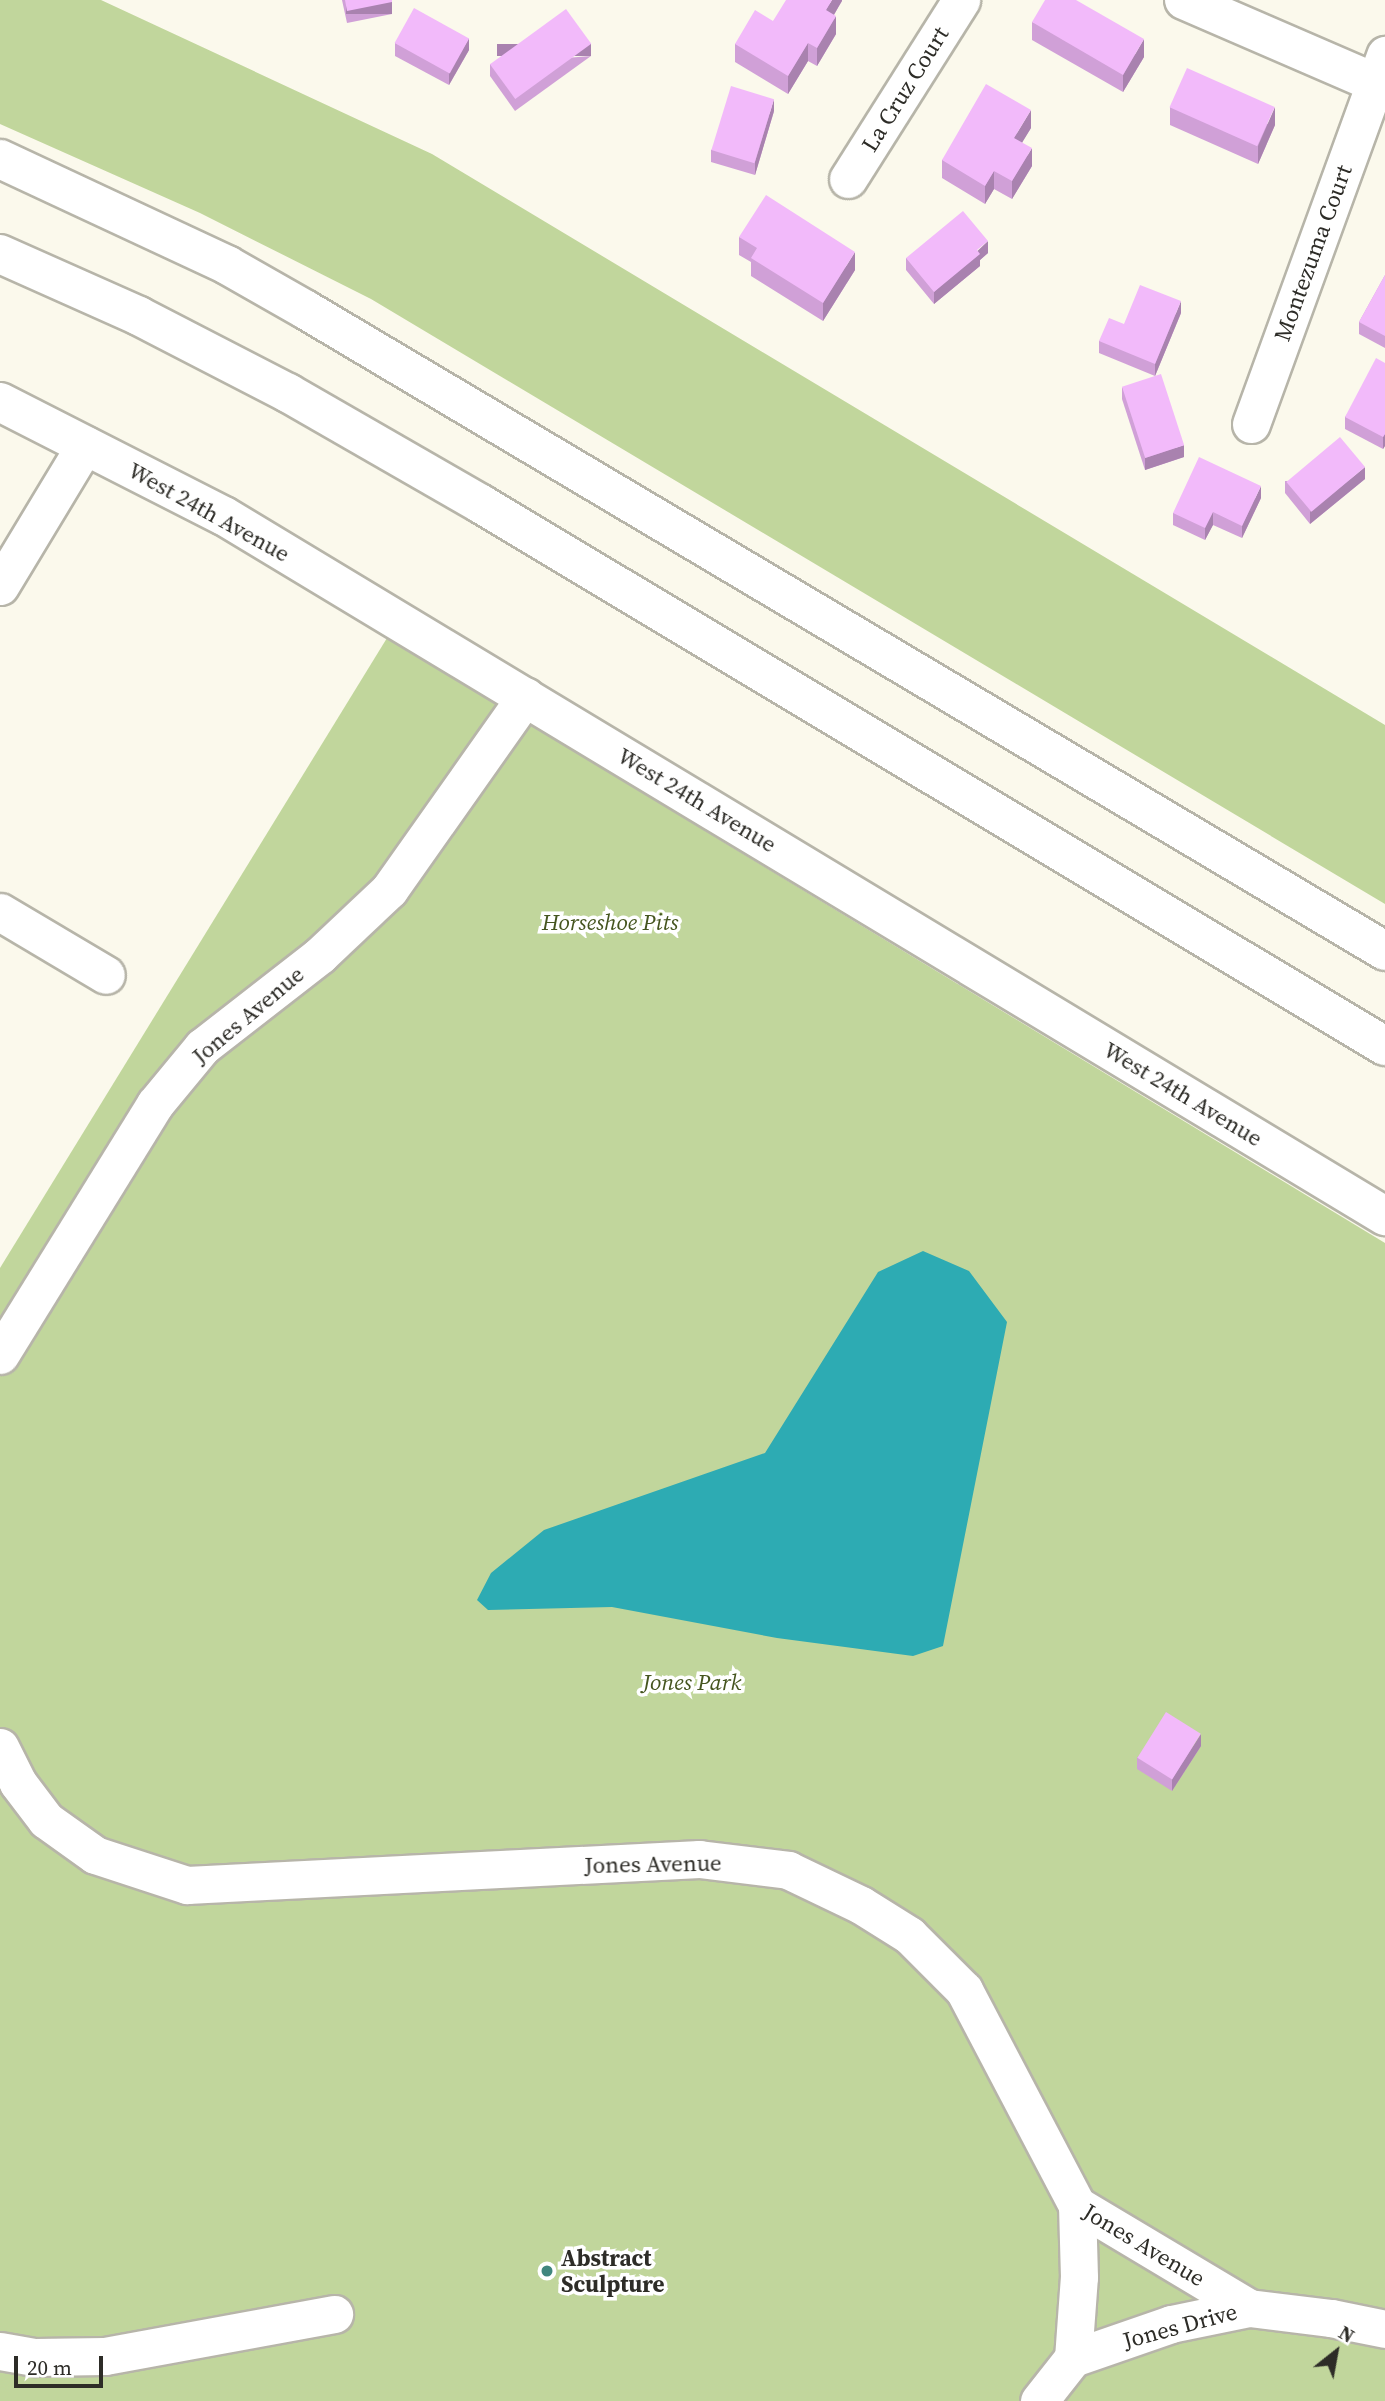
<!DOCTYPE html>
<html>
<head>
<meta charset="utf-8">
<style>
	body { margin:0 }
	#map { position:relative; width:1385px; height:2401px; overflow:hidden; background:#fbf9ec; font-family:"Source Serif 4",serif }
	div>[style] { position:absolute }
	.green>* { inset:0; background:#c1d69c }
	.water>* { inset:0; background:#2dabb3 }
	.roads { filter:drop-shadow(2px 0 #b7b5a9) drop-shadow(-2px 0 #b7b5a9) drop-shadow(0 2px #b7b5a9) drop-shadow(0 -2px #b7b5a9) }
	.street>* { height:37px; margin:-18.5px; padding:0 18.5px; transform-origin:18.5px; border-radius:18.5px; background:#fff }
	.secondary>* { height:38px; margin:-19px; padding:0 19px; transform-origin:19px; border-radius:19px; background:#fff }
	.highway>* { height:38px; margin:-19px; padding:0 19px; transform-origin:19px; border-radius:19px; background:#fff }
	.wall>* { inset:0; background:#d0a0d7 }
	.shaded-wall>* { inset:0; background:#a982af; transform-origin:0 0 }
	.building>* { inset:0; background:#f2bafa; transform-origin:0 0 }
	.dots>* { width:19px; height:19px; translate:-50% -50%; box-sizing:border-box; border:4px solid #fff; border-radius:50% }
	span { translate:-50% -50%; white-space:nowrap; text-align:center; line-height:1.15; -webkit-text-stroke:7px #fff; paint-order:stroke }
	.street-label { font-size:23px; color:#2d2c27 }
	.park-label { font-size:23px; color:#45551f; font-style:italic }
	.poi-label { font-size:23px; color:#2d2c27; font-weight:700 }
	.left { translate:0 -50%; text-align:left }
	.north { position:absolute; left:1301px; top:2317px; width:70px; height:70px; -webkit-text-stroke:5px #fff; paint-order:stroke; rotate:31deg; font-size:19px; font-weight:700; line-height:28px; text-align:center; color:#2d2c27 }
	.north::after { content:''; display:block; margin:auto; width:24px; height:32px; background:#2d2c27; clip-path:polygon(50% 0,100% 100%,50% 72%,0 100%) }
	.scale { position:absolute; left:14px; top:2356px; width:89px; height:32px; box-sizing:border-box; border:4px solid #2d2c27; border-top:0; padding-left:9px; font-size:21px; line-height:24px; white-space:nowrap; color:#2d2c27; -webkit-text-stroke:5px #fff; paint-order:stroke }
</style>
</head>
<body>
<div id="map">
	<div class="green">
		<div style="clip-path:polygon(0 0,101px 0,432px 154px,1385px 725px,1385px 904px,371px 299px,200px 213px,0 124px)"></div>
		<div style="clip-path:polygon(387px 638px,1385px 1243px,1385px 2401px,0 2401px,0 1268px)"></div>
	</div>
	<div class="water">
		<div style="clip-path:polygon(923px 1251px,969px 1271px,1007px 1322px,943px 1646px,913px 1656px,777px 1638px,612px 1607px,488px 1610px,477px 1600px,491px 1573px,544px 1530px,765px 1453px,878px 1272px)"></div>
	</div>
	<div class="roads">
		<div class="street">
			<div style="left:848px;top:179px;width:212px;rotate:-57.7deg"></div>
			<div style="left:1251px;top:424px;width:393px;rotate:-70deg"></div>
			<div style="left:0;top:586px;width:165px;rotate:-58.9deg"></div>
			<div style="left:0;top:912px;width:123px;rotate:30.7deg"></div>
			<div style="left:0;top:1355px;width:295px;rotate:-58.3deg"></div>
			<div style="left:155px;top:1104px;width:74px;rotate:-50.5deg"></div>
			<div style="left:202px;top:1047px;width:150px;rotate:-37.9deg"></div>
			<div style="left:320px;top:955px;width:95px;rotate:-43.3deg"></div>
			<div style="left:389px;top:890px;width:237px;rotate:-54.8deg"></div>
			<div style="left:0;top:1747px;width:40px;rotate:63.4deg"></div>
			<div style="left:18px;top:1783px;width:46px;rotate:52.9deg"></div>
			<div style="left:46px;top:1820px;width:60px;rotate:35.5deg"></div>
			<div style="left:95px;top:1855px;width:97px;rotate:18.1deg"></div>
			<div style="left:187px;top:1885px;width:513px;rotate:-2.91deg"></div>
			<div style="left:699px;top:1859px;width:90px;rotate:7deg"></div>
			<div style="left:788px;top:1870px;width:81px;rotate:25.6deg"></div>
			<div style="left:861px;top:1905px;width:57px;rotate:32deg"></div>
			<div style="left:909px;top:1935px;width:78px;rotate:45deg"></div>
			<div style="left:964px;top:1990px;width:243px;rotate:62.3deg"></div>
			<div style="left:1077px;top:2205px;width:200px;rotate:30.9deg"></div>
			<div style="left:0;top:2351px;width:36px;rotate:10deg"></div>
			<div style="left:35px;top:2357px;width:70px;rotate:-0.8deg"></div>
			<div style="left:105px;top:2356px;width:233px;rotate:-10.4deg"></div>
			<div style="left:1073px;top:2358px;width:81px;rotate:-85.8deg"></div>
			<div style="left:1079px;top:2277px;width:72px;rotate:-91.6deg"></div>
			<div style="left:1039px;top:2401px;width:55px;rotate:-51.7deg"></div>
			<div style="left:1073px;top:2358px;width:104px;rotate:-19.1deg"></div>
			<div style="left:1171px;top:2324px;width:80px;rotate:-11.6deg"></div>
			<div style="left:1249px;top:2308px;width:83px;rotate:7deg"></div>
			<div style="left:1331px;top:2318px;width:55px;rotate:11.5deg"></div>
		</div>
		<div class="secondary">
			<div style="left:1184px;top:0;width:219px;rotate:23.4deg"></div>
			<div style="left:0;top:402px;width:251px;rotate:27deg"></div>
			<div style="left:224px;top:516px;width:1356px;rotate:31.09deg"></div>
		</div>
		<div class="highway">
			<div style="left:0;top:159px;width:251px;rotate:25deg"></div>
			<div style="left:227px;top:265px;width:91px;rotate:29.7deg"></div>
			<div style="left:306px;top:310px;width:1255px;rotate:30.71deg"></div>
			<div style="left:0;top:254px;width:152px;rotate:24deg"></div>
			<div style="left:139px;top:316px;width:168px;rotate:27.3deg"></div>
			<div style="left:288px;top:393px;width:223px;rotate:29.9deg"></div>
			<div style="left:481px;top:504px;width:1054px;rotate:30.95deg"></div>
		</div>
	</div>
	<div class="wall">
		<div style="clip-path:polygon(342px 0,392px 0,392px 14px,347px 23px)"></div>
		<div style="clip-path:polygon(842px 0,834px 15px,836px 34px,817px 66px,808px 61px,788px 94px,735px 62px,735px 44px,773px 21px)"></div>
		<div style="clip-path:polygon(1032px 22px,1144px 57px,1123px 92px,1032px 40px)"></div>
		<div style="clip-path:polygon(395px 43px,469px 50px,449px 85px,395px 56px)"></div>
		<div style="clip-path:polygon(591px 56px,515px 111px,490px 76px,490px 64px)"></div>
		<div style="clip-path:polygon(1170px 107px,1275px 125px,1258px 164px,1170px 125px)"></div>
		<div style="clip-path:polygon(774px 111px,755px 175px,711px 162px,711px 150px)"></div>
		<div style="clip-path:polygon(1031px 128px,1022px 142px,1032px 166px,1012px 199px,994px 189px,985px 204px,942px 178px,942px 160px)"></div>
		<div style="clip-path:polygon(739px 237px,855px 270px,823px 321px,751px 276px,751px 262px,739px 255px)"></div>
		<div style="clip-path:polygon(988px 253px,980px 260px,980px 266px,934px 304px,906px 270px,906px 258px)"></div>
		<div style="clip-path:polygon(1385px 275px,1385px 348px,1359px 334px,1359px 322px)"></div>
		<div style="clip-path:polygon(1181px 313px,1155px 376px,1099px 353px,1099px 341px,1124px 324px)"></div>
		<div style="clip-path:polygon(1385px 363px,1385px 446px,1383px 449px,1345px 429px,1345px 417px)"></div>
		<div style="clip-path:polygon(1122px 387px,1184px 457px,1145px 470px,1122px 399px)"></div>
		<div style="clip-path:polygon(1365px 479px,1310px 524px,1285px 493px,1285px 481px)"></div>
		<div style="clip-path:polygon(1261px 498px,1242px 538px,1213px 525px,1205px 540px,1173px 525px,1173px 513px)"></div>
		<div style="clip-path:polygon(1201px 1746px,1172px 1791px,1137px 1769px,1137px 1757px)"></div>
	</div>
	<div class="shaded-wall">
		<div style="clip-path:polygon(832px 0,842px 0,842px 1px,826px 28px,826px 10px)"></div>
		<div style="left:392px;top:2px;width:12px;height:46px;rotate:90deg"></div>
		<div style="clip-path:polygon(836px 16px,836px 34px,817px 66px,817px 48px)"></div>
		<div style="clip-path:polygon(469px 38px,469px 50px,449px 85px,449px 73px)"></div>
		<div style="clip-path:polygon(1144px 39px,1144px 57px,1123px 92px,1123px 75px)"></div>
		<div style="clip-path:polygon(808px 43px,808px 61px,788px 94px,788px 76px)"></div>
		<div style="left:591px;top:44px;width:12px;height:94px;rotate:90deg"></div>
		<div style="clip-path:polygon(774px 99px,774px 111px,755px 175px,755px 162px)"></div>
		<div style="clip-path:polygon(1275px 107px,1275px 125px,1258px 164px,1258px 146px)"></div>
		<div style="clip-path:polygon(1031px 110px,1031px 128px,1014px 156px,1014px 138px)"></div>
		<div style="clip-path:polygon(1032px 148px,1032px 166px,1012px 199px,1012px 181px)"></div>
		<div style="clip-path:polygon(994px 171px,994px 189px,985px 204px,985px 186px)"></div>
		<div style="clip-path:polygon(988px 241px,988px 253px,980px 260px,980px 266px,934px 304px,934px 292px)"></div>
		<div style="clip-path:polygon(855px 252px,855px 270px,823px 321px,823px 303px)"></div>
		<div style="clip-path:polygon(1181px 301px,1181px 313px,1155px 376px,1155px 364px)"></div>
		<div style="clip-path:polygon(1385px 434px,1385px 446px,1383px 449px,1383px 437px)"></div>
		<div style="clip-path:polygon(1184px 445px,1184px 457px,1145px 470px,1145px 458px)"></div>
		<div style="clip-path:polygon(1365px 467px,1365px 479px,1310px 524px,1310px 512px)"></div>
		<div style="clip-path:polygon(1261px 486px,1261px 498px,1242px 538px,1242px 526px)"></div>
		<div style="clip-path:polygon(1213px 512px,1213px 525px,1205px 540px,1205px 528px)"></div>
		<div style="clip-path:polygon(1201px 1734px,1201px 1746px,1172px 1791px,1172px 1779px)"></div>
	</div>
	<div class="building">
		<div style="clip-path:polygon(345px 0,392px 0,392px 2px,347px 11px)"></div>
		<div style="clip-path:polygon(786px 0,832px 0,826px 10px,836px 16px,817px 48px,808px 43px,788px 76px,735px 44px,755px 10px,773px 21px)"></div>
		<div style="clip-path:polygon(1045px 0,1076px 0,1144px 39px,1123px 75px,1032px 22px)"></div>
		<div style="left:414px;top:8px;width:63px;height:40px;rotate:29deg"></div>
		<div style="left:566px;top:9px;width:43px;height:94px;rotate:54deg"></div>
		<div style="left:1187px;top:68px;width:96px;height:43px;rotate:24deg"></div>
		<div style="clip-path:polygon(986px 84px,1031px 110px,1014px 138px,1032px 148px,1012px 181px,994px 171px,985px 186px,942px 160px)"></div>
		<div style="left:731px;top:86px;width:45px;height:67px;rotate:17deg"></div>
		<div style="clip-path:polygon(766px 195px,855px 252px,823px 303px,751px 258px,757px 248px,739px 237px)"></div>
		<div style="clip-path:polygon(963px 211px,988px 241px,977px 250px,980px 254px,934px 292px,906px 258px)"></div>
		<div style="clip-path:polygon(1385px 275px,1385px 336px,1359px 322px)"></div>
		<div style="clip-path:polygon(1140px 285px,1181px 301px,1155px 364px,1099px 341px,1109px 318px,1124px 324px)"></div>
		<div style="clip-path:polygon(1376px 358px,1385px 363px,1385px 434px,1383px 437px,1345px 417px)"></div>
		<div style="left:1161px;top:374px;width:75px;height:41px;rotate:72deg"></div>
		<div style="left:1340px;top:437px;width:39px;height:70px;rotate:50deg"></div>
		<div style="clip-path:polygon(1199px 457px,1261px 486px,1242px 526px,1213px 512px,1205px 528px,1173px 513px)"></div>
		<div style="left:1166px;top:1712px;width:41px;height:54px;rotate:32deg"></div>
	</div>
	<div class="dots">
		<div style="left:547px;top:2271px;background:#40867e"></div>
	</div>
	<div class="street-label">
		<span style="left:905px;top:89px;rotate:-58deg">La Cruz Court</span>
		<span style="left:1313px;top:253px;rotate:-70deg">Montezuma Court</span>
		<span style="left:209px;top:512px;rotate:29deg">West 24th Avenue</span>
		<span style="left:697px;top:800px;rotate:31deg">West 24th Avenue</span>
		<span style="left:248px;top:1015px;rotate:-40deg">Jones Avenue</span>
		<span style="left:1183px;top:1094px;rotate:31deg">West 24th Avenue</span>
		<span style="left:653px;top:1864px;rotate:-1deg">Jones Avenue</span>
		<span style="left:1144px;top:2245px;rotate:31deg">Jones Avenue</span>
		<span style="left:1180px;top:2326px;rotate:-15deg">Jones Drive</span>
	</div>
	<div class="park-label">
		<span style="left:610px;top:922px">Horseshoe Pits</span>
		<span style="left:692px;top:1682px">Jones Park</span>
	</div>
	<div class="poi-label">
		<span class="left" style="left:561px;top:2271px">Abstract<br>Sculpture</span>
	</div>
	<div class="north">N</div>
	<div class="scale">20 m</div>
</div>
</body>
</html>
